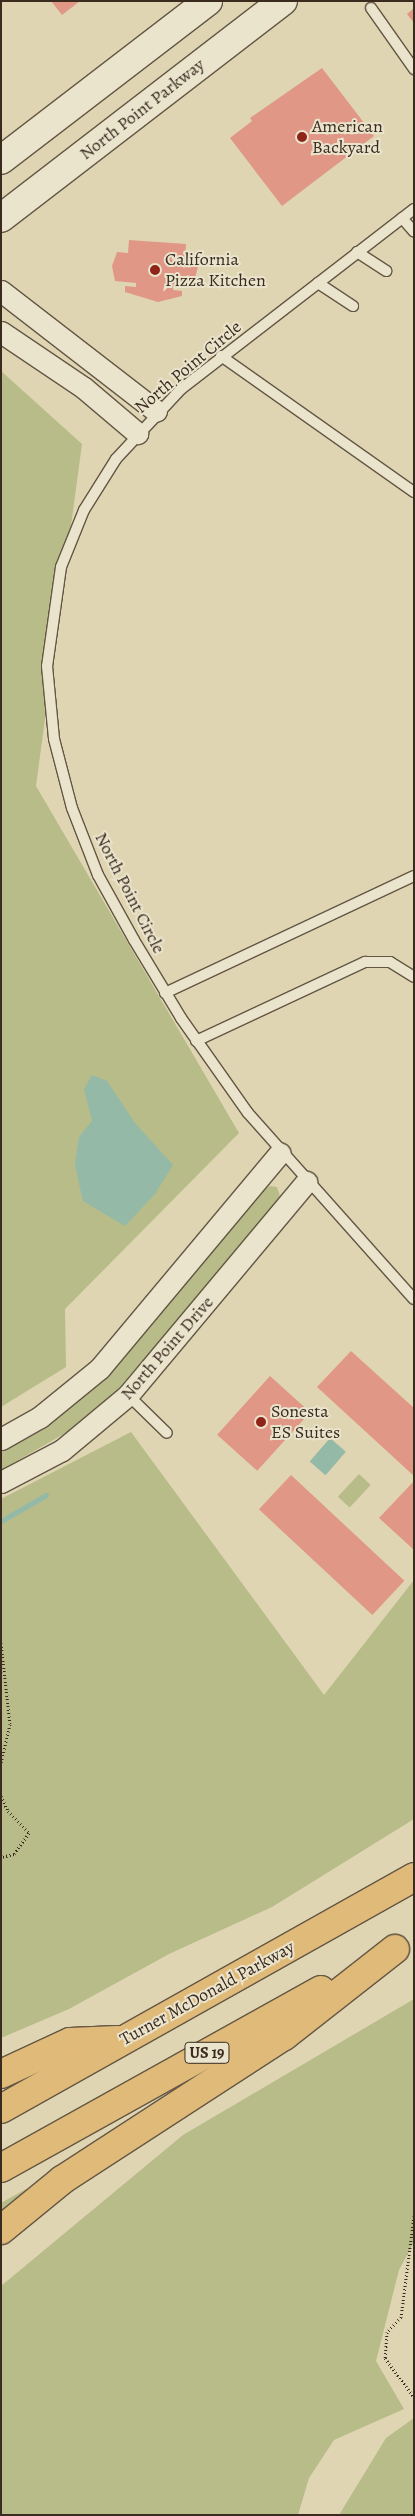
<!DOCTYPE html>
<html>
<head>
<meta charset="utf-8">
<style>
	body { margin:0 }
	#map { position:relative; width:415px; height:2516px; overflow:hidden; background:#dfd5b2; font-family:Alegreya,serif }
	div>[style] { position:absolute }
	.green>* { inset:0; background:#b7bc89; transform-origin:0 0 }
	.water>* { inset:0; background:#95b9a7; transform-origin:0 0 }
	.stream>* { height:5px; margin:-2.5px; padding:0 2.5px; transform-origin:2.5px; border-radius:2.5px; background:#95b9a7 }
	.building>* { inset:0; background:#e09786; transform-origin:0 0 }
	.path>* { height:3px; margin-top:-1.5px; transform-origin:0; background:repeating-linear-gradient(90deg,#3b2b1f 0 1px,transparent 0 3.5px) }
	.roads { filter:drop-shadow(1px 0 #645644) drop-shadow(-1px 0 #645644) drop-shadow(0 1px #645644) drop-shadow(0 -1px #645644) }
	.lane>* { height:10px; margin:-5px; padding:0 5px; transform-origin:5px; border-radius:5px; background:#eae4cd }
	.street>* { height:21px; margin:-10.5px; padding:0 10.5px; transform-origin:10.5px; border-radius:10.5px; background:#eae4cd }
	.secondary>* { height:28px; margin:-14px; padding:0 14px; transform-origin:14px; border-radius:14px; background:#eae4cd }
	.highway>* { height:28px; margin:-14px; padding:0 14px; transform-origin:14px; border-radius:14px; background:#e0ba79 }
	.dots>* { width:14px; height:14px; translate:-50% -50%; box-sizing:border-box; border:2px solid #eae4cd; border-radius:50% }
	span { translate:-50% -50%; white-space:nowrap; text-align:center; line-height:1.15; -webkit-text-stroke:4px #eae4cd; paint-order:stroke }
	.shield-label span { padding:1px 4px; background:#eae4cd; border:1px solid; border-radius:4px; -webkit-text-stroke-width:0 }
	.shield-label { font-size:16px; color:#3b2b1f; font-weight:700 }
	.street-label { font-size:18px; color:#3b2b1f }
	.poi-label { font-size:18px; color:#3b2b1f }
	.left { translate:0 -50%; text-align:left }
	.frame { position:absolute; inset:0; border:2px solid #3b2b1f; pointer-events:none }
</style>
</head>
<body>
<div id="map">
	<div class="green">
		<div style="clip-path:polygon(1px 371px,82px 444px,36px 786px,239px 1133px,65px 1309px,66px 1367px,1px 1407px)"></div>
		<div style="clip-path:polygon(270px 1186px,277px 1187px,281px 1199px,118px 1389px,76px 1427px,1px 1470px,1px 1450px,57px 1419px,113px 1370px,261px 1191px)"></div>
		<div style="clip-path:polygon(131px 1432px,324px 1695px,414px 1580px,414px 1819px,272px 1907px,169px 1954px,69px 2009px,1px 2038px,1px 1499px)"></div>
		<div style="left:359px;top:1474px;width:16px;height:31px;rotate:43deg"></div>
		<div style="clip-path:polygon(414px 1999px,414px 2242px,399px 2270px,376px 2361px,404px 2409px,334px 2440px,309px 2478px,298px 2515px,1px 2515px,1px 2286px,183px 2135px)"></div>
		<div style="clip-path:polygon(26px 2189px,30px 2196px,1px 2216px,1px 2203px)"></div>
		<div style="clip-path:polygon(414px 2418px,414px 2515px,339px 2515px,386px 2438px)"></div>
	</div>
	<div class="water">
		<div style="clip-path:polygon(92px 1075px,107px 1081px,135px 1123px,173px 1165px,155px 1194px,125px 1226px,83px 1201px,79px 1184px,75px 1164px,79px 1137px,92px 1121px,84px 1089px)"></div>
		<div style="left:330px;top:1438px;width:21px;height:31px;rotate:41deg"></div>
	</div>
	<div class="stream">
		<div style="left:1px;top:1521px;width:52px;rotate:-30deg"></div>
	</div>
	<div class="building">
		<div style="clip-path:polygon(51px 1px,80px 1px,62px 15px)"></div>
		<div style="clip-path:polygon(414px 8px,414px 23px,407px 14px)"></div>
		<div style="clip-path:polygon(322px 68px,374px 136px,282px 206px,230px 138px,252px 121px,250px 118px)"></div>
		<div style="clip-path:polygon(129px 240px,186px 244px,185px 258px,195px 258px,198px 266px,193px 287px,174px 286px,173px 290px,182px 291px,182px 296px,158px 302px,125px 292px,125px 286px,136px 287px,136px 283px,115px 281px,112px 266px,117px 252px,128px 253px)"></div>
		<div style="clip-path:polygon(351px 1351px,414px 1408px,414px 1476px,317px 1387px)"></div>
		<div style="left:270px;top:1376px;width:54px;height:79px;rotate:42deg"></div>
		<div style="left:291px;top:1475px;width:155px;height:47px;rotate:43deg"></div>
		<div style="clip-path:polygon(414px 1481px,414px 1550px,379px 1518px)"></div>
	</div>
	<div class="path">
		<div style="left:1px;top:1643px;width:81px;rotate:83.7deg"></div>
		<div style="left:10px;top:1724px;width:40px;rotate:103deg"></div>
		<div style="left:1px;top:1796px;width:17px;rotate:65deg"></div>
		<div style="left:8px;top:1811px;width:30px;rotate:46deg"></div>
		<div style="left:29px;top:1833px;width:26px;rotate:126deg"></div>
		<div style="left:14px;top:1854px;width:13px;rotate:167deg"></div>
		<div style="left:414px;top:2216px;width:102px;rotate:97.3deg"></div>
		<div style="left:401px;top:2317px;width:21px;rotate:133deg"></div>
		<div style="left:387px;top:2332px;width:26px;rotate:94deg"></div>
		<div style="left:385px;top:2358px;width:49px;rotate:53.4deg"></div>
	</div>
	<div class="roads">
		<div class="lane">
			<div style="left:371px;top:8px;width:75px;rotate:54.8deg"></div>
			<div style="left:414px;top:209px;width:294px;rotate:142.3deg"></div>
			<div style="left:181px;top:389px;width:96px;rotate:132.9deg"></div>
			<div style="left:116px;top:459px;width:60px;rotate:122.1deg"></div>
			<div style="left:84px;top:510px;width:61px;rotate:112deg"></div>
			<div style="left:61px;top:567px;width:100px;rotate:98deg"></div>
			<div style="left:47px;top:666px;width:73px;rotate:84.5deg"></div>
			<div style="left:54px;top:739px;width:71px;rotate:75.4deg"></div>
			<div style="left:72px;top:808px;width:72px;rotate:68.8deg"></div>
			<div style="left:98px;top:875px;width:74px;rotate:61deg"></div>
			<div style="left:134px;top:940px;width:91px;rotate:58.9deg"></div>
			<div style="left:181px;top:1018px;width:116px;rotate:54.8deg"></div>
			<div style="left:248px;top:1113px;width:249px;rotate:48.3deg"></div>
			<div style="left:402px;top:218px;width:18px;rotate:49deg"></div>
			<div style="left:357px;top:252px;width:35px;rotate:33deg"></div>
			<div style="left:318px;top:283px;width:42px;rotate:33.3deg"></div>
			<div style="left:221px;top:356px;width:236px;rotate:35.2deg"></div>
			<div style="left:165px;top:993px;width:275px;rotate:-25.2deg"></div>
			<div style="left:196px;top:1041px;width:187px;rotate:-25.1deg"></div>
			<div style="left:365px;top:962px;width:25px"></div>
			<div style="left:390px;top:962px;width:28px;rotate:32deg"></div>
			<div style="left:128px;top:1395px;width:54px;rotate:44.3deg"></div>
		</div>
		<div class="street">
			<div style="left:1px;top:291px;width:196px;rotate:37.7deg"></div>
			<div style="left:1px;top:332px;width:100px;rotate:34deg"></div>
			<div style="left:84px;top:388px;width:70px;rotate:40.3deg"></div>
			<div style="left:1px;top:1439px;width:45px;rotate:-29.4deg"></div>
			<div style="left:40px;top:1417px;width:77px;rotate:-39.2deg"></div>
			<div style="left:100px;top:1368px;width:280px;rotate:-50.1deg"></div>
			<div style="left:1px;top:1482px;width:69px;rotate:-27.7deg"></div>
			<div style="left:62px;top:1450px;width:86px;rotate:-39.8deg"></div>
			<div style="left:128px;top:1395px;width:278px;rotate:-50.1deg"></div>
		</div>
		<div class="secondary">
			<div style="left:1px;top:160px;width:261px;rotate:-37.5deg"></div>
			<div style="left:1px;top:218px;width:356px;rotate:-37.6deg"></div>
		</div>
		<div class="highway">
			<div style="left:1px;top:2074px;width:76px;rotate:-24.9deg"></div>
			<div style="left:70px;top:2042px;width:47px;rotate:-2.4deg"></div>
			<div style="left:1px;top:2109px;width:474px;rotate:-29.3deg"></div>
			<div style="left:1px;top:2168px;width:366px;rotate:-29.1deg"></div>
			<div style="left:1px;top:2230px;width:79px;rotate:-39.3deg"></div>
			<div style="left:62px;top:2180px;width:265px;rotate:-33deg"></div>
			<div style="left:284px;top:2036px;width:141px;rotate:-38.1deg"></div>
		</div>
	</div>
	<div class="dots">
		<div style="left:302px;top:137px;background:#8f2418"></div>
		<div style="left:155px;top:270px;background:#8f2418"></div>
		<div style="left:261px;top:1422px;background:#8f2418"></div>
	</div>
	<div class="shield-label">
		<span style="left:207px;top:2053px">US 19</span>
	</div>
	<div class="street-label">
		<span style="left:142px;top:109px;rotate:-38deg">North Point Parkway</span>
		<span style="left:188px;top:367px;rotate:-40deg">North Point Circle</span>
		<span style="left:130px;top:893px;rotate:63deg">North Point Circle</span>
		<span style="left:167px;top:1348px;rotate:-49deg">North Point Drive</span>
		<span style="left:207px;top:1993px;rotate:-29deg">Turner McDonald Parkway</span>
	</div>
	<div class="poi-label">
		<span class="left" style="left:312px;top:137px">American<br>Backyard</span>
		<span class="left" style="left:165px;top:270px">California<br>Pizza Kitchen</span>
		<span class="left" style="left:271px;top:1422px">Sonesta<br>ES Suites</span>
	</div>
	<div class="frame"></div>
</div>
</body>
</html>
